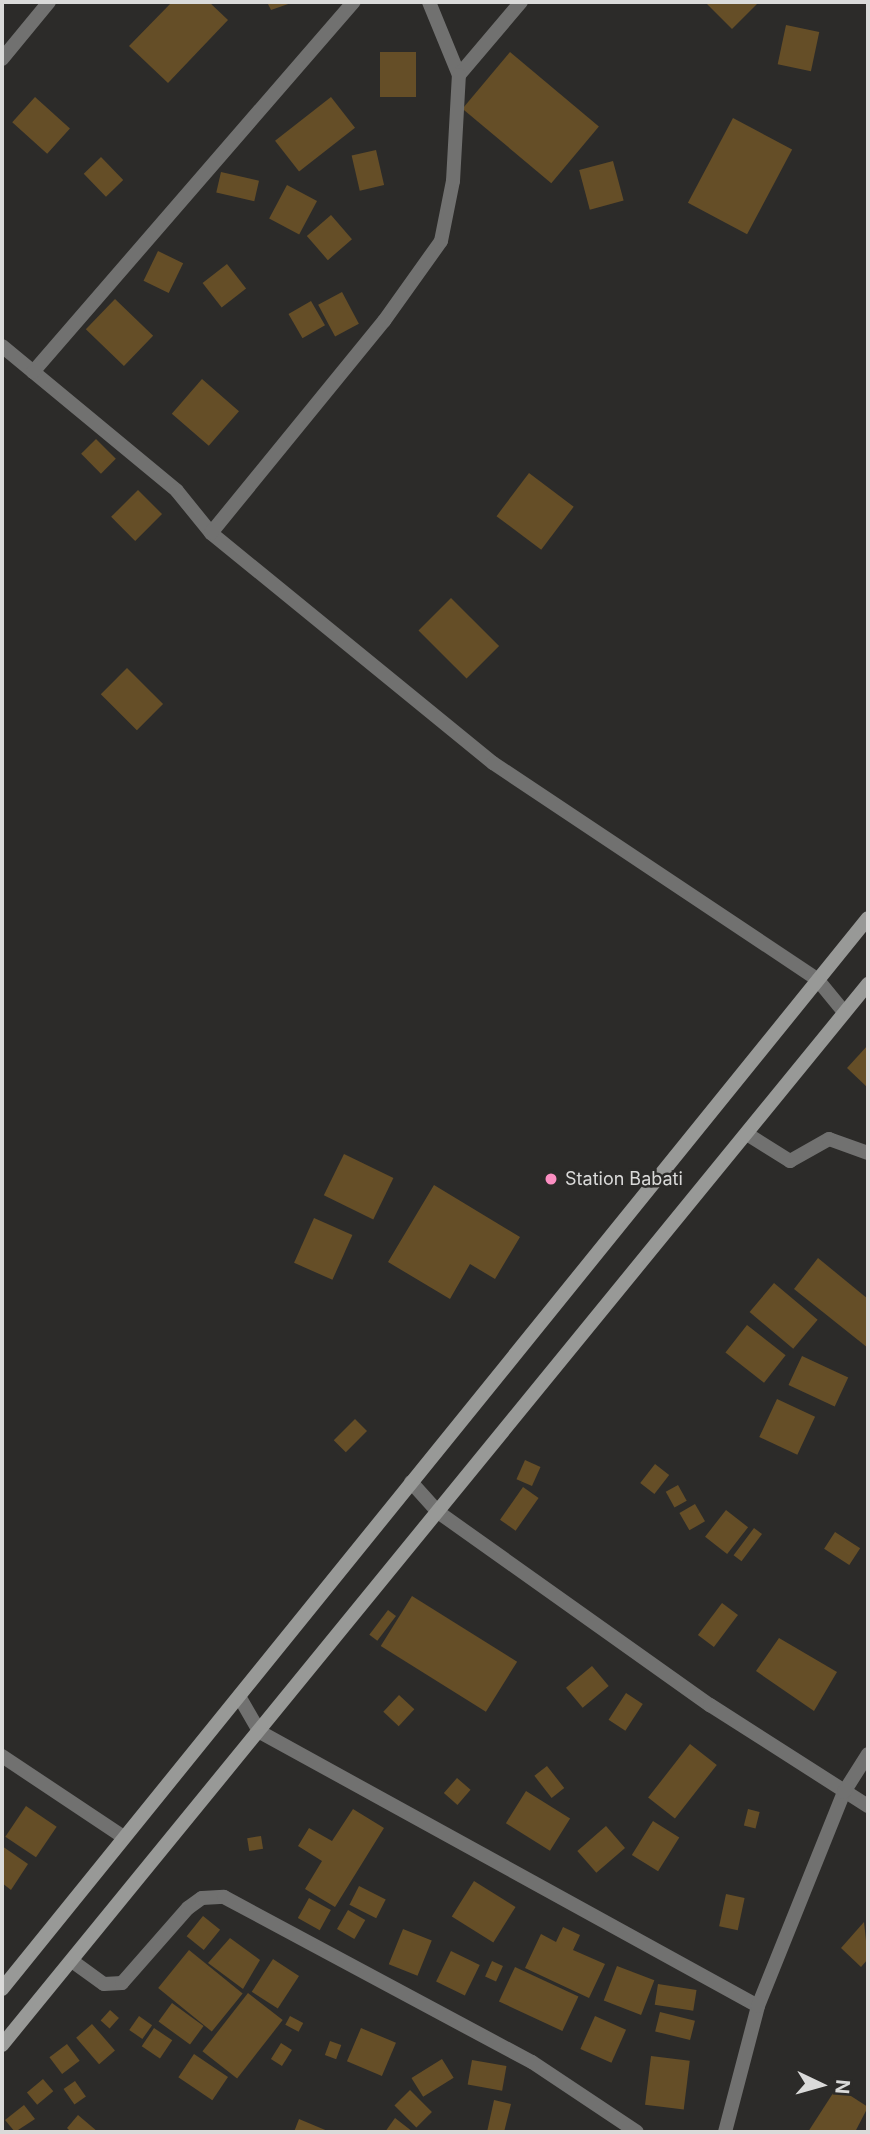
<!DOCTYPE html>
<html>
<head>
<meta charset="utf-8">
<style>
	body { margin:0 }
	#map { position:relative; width:870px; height:2134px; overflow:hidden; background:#2c2b29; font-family:Inter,sans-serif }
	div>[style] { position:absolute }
	.building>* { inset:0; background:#654e27; transform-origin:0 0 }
	.street>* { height:14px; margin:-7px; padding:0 7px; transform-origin:7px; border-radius:7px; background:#717170 }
	.secondary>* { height:14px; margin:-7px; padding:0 7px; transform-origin:7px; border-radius:7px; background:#989997 }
	.dots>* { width:19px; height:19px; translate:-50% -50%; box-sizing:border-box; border:4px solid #2c2b29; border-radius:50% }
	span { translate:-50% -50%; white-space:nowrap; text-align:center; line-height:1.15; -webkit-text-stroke:5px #2c2b29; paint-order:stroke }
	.poi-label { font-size:18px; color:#dadad9 }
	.left { translate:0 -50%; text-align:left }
	.frame { position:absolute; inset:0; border:4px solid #dadad9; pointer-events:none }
	.north { position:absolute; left:786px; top:2050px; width:70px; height:70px; -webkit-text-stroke:5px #2c2b29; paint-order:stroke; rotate:95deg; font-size:19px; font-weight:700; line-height:28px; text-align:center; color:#dadad9 }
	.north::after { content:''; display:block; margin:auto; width:24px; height:32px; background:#dadad9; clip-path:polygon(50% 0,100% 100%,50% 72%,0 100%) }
</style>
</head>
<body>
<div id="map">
	<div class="building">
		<div style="clip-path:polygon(172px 2px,209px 2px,228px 20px,168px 83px,129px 46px)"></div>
		<div style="clip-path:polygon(267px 2px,294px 2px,271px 10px)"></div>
		<div style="clip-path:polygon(705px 2px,759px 2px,732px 29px)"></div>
		<div style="left:786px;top:25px;width:34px;height:40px;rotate:12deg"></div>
		<div style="left:416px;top:52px;width:45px;height:36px;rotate:90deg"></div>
		<div style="left:510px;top:52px;width:116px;height:74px;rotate:40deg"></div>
		<div style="left:35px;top:97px;width:47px;height:34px;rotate:42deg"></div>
		<div style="left:331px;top:97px;width:39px;height:71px;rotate:52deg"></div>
		<div style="left:733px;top:118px;width:67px;height:96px;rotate:28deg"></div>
		<div style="left:376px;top:150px;width:36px;height:25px;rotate:77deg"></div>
		<div style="left:101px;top:157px;width:32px;height:24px;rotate:46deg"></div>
		<div style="left:613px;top:161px;width:41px;height:35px;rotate:75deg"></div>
		<div style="left:221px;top:172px;width:39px;height:21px;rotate:13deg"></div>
		<div style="left:287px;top:185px;width:34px;height:38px;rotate:28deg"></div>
		<div style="left:331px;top:215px;width:32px;height:32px;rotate:49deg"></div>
		<div style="left:158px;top:251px;width:28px;height:33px;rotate:26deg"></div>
		<div style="left:227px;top:264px;width:31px;height:31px;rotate:52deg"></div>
		<div style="left:342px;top:292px;width:36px;height:27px;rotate:62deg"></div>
		<div style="left:115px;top:299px;width:53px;height:42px;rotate:44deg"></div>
		<div style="left:311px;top:301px;width:28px;height:26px;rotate:60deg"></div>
		<div style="left:202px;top:379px;width:49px;height:46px;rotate:41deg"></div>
		<div style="left:96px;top:439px;width:28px;height:21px;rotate:45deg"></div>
		<div style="left:529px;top:473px;width:56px;height:54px;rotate:37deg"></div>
		<div style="left:138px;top:490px;width:34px;height:38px;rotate:45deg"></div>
		<div style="left:451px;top:598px;width:68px;height:46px;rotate:45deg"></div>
		<div style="left:127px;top:668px;width:51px;height:37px;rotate:45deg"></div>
		<div style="clip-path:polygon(868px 1045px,868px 1088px,847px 1068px)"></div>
		<div style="left:344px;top:1154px;width:55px;height:46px;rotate:26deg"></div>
		<div style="clip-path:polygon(434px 1185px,520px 1237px,495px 1279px,470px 1264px,450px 1299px,388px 1262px)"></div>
		<div style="left:314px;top:1218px;width:42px;height:49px;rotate:24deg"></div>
		<div style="clip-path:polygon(818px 1258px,868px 1299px,868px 1348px,794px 1289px)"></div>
		<div style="left:774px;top:1283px;width:57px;height:38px;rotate:40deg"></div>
		<div style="left:747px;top:1325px;width:49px;height:35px;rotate:38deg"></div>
		<div style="left:802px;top:1356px;width:51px;height:32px;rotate:25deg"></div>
		<div style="left:777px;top:1399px;width:42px;height:42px;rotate:25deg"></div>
		<div style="left:355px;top:1419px;width:17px;height:30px;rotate:45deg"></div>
		<div style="left:525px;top:1460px;width:17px;height:21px;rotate:24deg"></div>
		<div style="left:655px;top:1464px;width:18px;height:24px;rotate:38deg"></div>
		<div style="left:678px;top:1485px;width:18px;height:14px;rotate:61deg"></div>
		<div style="left:523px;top:1487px;width:19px;height:40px;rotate:35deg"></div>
		<div style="left:695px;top:1504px;width:20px;height:18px;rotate:60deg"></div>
		<div style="left:726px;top:1510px;width:28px;height:34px;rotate:38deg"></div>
		<div style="left:754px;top:1528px;width:10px;height:34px;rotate:37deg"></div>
		<div style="left:835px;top:1532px;width:30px;height:20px;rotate:33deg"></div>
		<div style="left:412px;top:1596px;width:124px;height:59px;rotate:32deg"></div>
		<div style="left:722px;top:1603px;width:20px;height:40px;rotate:37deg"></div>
		<div style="left:388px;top:1610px;width:10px;height:31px;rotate:37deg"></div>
		<div style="clip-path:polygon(779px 1638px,837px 1672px,814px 1711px,756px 1671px)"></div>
		<div style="left:592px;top:1666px;width:26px;height:34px;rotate:50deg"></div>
		<div style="left:626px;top:1693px;width:20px;height:32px;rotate:33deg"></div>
		<div style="left:399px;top:1695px;width:21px;height:23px;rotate:43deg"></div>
		<div style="left:690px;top:1744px;width:34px;height:68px;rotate:38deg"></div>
		<div style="left:547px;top:1766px;width:28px;height:16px;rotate:52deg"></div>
		<div style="left:457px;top:1778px;width:18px;height:20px;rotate:41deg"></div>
		<div style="left:526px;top:1791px;width:52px;height:38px;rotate:32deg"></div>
		<div style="left:26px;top:1806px;width:37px;height:37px;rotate:34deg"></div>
		<div style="clip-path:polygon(353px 1809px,384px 1828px,335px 1907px,305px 1889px,322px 1861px,298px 1846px,309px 1828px,332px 1841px)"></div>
		<div style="left:748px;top:1809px;width:12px;height:17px;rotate:14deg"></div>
		<div style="left:653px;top:1821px;width:31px;height:40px;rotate:32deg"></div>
		<div style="left:606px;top:1826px;width:29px;height:38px;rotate:49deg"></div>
		<div style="left:261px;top:1836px;width:13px;height:14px;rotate:81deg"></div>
		<div style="clip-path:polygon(2px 1846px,28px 1864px,11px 1890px,2px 1883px)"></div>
		<div style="left:474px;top:1881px;width:49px;height:42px;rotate:32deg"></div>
		<div style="left:359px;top:1886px;width:30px;height:21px;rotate:27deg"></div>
		<div style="left:726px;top:1894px;width:19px;height:33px;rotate:12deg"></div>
		<div style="left:309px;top:1898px;width:25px;height:23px;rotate:29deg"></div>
		<div style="left:348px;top:1910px;width:20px;height:22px;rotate:30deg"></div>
		<div style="left:203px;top:1916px;width:22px;height:26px;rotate:39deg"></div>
		<div style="clip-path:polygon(864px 1922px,868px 1959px,861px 1967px,841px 1948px)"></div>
		<div style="clip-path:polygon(563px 1927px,580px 1935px,573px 1950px,605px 1964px,589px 1998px,525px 1968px,541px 1934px,556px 1942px)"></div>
		<div style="left:403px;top:1929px;width:31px;height:38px;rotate:22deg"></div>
		<div style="clip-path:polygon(230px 1938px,260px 1960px,243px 1989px,208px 1963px)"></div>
		<div style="left:189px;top:1950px;width:69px;height:49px;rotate:39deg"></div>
		<div style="left:451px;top:1951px;width:32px;height:34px;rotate:26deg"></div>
		<div style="left:273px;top:1959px;width:31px;height:39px;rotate:33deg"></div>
		<div style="left:492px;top:1961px;width:12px;height:17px;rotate:24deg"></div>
		<div style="left:617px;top:1966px;width:40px;height:37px;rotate:21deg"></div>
		<div style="left:515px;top:1967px;width:70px;height:38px;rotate:25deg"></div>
		<div style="left:658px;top:1984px;width:39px;height:21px;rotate:9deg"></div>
		<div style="left:248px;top:1993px;width:44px;height:74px;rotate:38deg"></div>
		<div style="left:172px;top:2003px;width:39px;height:23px;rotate:36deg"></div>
		<div style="left:110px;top:2010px;width:12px;height:14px;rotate:42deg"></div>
		<div style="left:660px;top:2012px;width:36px;height:20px;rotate:14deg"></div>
		<div style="left:139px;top:2016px;width:16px;height:17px;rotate:35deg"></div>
		<div style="left:290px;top:2016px;width:15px;height:10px;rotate:28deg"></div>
		<div style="left:595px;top:2016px;width:34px;height:36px;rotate:24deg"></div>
		<div style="left:92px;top:2024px;width:35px;height:21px;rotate:49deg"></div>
		<div style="left:154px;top:2028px;width:22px;height:22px;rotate:34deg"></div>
		<div style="left:361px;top:2028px;width:38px;height:36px;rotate:23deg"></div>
		<div style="left:330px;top:2041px;width:12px;height:15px;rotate:20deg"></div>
		<div style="left:281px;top:2043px;width:13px;height:19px;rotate:32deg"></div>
		<div style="left:67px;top:2044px;width:21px;height:22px;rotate:53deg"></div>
		<div style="left:194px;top:2054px;width:41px;height:28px;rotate:34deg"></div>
		<div style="left:651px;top:2056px;width:39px;height:49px;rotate:7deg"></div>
		<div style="left:442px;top:2059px;width:22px;height:36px;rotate:58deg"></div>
		<div style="left:472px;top:2060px;width:35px;height:25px;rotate:10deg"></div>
		<div style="left:43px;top:2079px;width:16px;height:21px;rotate:50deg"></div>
		<div style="left:75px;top:2081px;width:19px;height:14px;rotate:55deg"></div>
		<div style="clip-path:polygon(837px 2087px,868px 2107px,855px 2132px,808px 2132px)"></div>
		<div style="left:410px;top:2090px;width:31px;height:22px;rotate:45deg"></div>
		<div style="clip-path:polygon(494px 2100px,511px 2104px,504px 2132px,487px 2132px)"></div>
		<div style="clip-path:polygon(24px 2105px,35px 2119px,15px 2132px,5px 2120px)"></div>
		<div style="clip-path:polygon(78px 2115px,98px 2132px,71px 2132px,67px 2128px)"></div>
		<div style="clip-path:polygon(395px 2118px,413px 2132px,385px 2132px)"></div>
		<div style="clip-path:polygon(299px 2119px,330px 2132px,294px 2132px)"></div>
	</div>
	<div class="street">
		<div style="left:429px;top:2px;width:79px;rotate:67.7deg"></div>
		<div style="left:459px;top:75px;width:96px;rotate:-49.7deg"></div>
		<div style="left:2px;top:59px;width:74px;rotate:-50.5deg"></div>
		<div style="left:2px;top:346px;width:227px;rotate:39.6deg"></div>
		<div style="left:177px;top:491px;width:54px;rotate:51deg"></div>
		<div style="left:211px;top:533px;width:364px;rotate:39.2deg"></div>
		<div style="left:493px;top:763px;width:389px;rotate:33.7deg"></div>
		<div style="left:817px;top:979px;width:43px;rotate:50.7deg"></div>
		<div style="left:33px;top:372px;width:490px;rotate:-49.1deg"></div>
		<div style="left:211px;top:533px;width:274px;rotate:-50.8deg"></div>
		<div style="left:384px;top:321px;width:98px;rotate:-54.5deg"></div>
		<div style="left:441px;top:241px;width:61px;rotate:-78.7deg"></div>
		<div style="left:453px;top:181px;width:106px;rotate:-86.8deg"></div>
		<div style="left:747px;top:1134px;width:51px;rotate:32.1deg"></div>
		<div style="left:790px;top:1161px;width:45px;rotate:-29.4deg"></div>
		<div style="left:829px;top:1139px;width:41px;rotate:19.7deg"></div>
		<div style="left:411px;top:1482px;width:40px;rotate:48deg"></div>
		<div style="left:438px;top:1512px;width:334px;rotate:35.4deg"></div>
		<div style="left:710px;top:1705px;width:188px;rotate:32.6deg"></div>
		<div style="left:240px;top:1698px;width:39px;rotate:60deg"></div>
		<div style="left:260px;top:1732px;width:568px;rotate:28.82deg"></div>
		<div style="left:2px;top:1756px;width:144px;rotate:33.7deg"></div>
		<div style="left:72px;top:1961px;width:39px;rotate:36deg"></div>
		<div style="left:104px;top:1984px;width:18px;rotate:-3deg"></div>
		<div style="left:122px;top:1983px;width:100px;rotate:-48.7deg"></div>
		<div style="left:188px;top:1908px;width:17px;rotate:-36deg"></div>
		<div style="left:202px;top:1898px;width:22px;rotate:-3deg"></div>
		<div style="left:224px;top:1897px;width:349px;rotate:28.2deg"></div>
		<div style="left:532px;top:2062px;width:126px;rotate:33.7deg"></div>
		<div style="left:725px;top:2132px;width:130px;rotate:-75.3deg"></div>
		<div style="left:758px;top:2006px;width:231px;rotate:-68.1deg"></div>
		<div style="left:844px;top:1792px;width:45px;rotate:-57.7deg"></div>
	</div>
	<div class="secondary">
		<div style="left:2px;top:1989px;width:1377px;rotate:-51.04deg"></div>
		<div style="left:2px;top:2045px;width:1370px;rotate:-50.78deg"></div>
	</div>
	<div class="dots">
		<div style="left:551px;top:1179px;background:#fc8fc2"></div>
	</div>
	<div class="poi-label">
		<span class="left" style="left:565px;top:1179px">Station Babati</span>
	</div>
	<div class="frame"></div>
	<div class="north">N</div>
</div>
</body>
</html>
